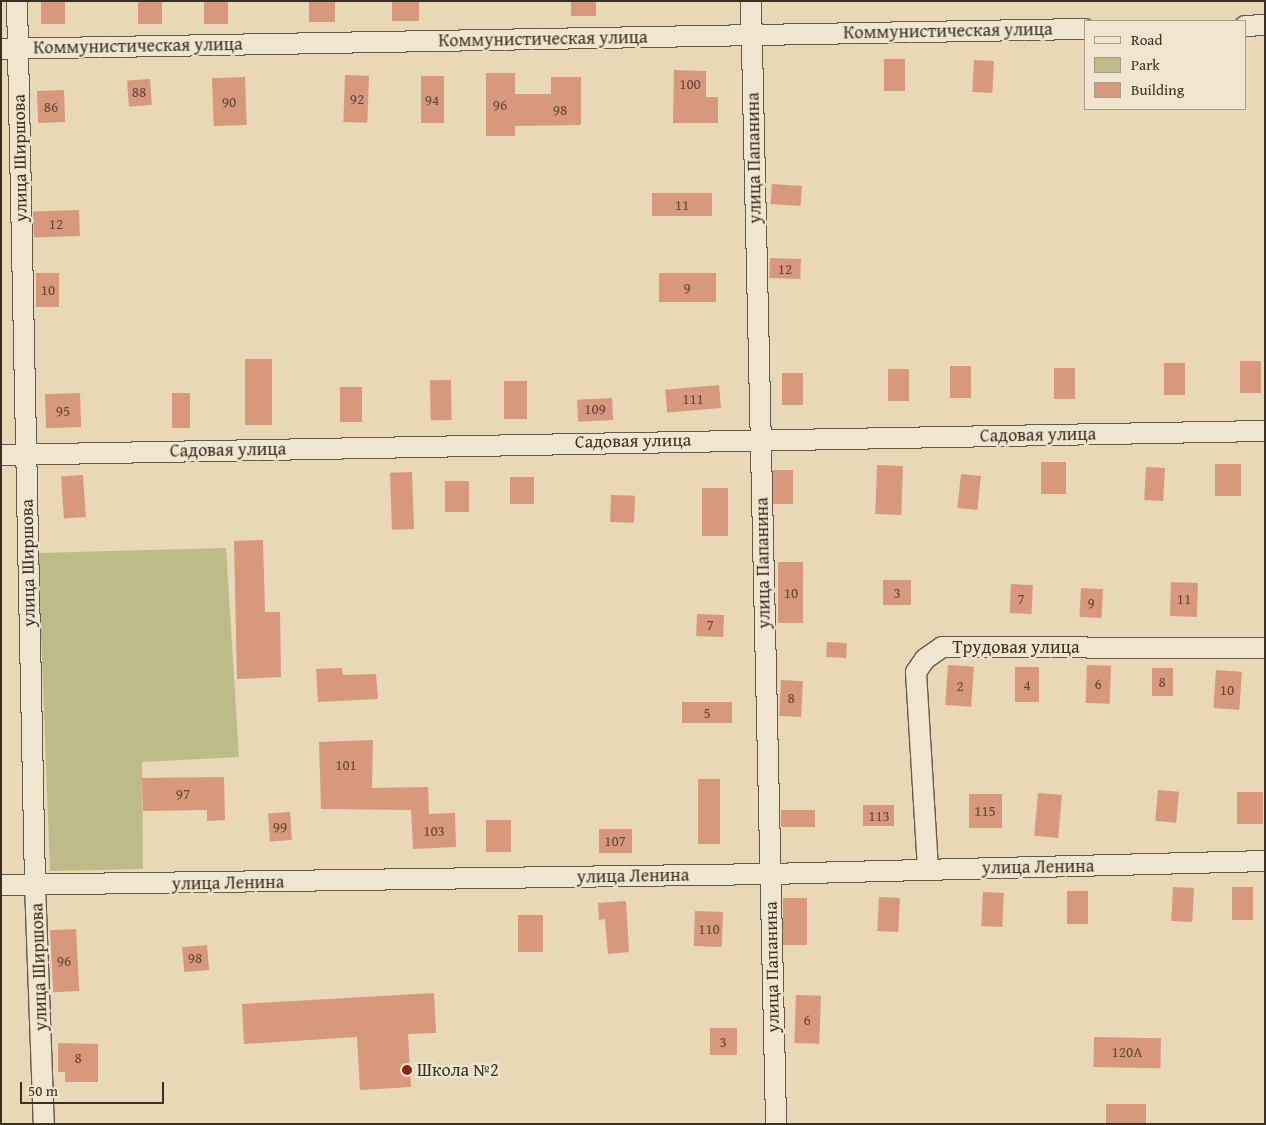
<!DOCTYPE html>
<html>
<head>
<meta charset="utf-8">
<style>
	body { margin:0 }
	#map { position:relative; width:1266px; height:1125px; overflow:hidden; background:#e8d8b6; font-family:"Gentium Book Plus",serif }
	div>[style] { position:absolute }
	.green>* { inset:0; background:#bdbc89 }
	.building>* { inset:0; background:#d7987d; transform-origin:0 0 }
	.roads { filter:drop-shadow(1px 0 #665946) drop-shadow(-1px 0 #665946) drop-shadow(0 1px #665946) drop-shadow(0 -1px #665946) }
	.minor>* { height:20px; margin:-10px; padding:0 10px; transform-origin:10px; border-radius:10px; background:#f0e6d0 }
	.dots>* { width:14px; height:14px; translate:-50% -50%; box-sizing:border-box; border:2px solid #f0e6d0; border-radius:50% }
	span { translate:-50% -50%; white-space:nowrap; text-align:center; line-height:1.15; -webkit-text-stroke:4.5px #f0e6d0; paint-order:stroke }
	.number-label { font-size:15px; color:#614938 }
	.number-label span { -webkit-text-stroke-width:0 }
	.street-label { font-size:18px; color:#3a2f21 }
	.poi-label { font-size:18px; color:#3a2f21 }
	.left { translate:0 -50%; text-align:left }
	.frame { position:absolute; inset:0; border:2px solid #3a2f21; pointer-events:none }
	.legend { position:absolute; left:1084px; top:20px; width:162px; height:90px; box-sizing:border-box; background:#f0e6d0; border:1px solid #a79d8a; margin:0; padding:6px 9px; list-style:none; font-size:15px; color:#3a2f21 }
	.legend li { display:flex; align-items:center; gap:10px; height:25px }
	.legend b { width:25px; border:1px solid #a79d8a }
	.scale { position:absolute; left:20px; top:1082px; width:144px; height:22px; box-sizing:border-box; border:2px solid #3a2f21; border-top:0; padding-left:6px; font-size:15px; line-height:18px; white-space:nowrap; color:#3a2f21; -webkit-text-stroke:4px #f0e6d0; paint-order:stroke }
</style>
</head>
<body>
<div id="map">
	<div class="green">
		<div style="clip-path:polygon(226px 548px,239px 757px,142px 762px,143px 869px,50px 871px,38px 553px)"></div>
	</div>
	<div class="building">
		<div style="left:41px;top:1px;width:24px;height:23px"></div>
		<div style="left:138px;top:1px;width:24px;height:23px"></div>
		<div style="left:204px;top:1px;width:24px;height:23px"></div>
		<div style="left:309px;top:1px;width:26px;height:21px"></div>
		<div style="left:392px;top:1px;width:27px;height:20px"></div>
		<div style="left:571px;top:1px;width:25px;height:15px"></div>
		<div style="left:884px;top:59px;width:21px;height:32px"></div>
		<div style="left:974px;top:60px;width:20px;height:32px;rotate:3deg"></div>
		<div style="clip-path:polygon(674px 70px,706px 71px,706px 97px,718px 97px,718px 123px,673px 123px)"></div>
		<div style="clip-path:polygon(486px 73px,515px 73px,515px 94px,551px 94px,551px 77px,581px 77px,581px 125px,515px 126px,515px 136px,486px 136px)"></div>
		<div style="left:345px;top:75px;width:24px;height:47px;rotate:2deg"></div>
		<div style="left:421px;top:76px;width:23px;height:47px"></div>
		<div style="left:245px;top:77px;width:48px;height:33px;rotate:88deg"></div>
		<div style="left:150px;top:79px;width:26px;height:23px;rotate:86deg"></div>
		<div style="left:64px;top:90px;width:32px;height:27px;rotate:88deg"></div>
		<div style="left:772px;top:184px;width:30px;height:20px;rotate:4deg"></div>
		<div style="left:652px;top:193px;width:60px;height:23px"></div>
		<div style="left:79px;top:210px;width:26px;height:46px;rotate:88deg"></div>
		<div style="left:770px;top:258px;width:31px;height:20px;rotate:2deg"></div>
		<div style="left:36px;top:273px;width:23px;height:34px"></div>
		<div style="left:716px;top:273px;width:29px;height:57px;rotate:90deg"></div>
		<div style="left:245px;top:359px;width:27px;height:66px"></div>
		<div style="left:1240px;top:361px;width:21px;height:32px"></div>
		<div style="left:1164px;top:363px;width:21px;height:32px"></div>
		<div style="left:971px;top:366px;width:32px;height:21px;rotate:90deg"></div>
		<div style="left:1054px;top:368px;width:21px;height:31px"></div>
		<div style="left:888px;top:369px;width:21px;height:32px"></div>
		<div style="left:782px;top:373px;width:21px;height:32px"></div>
		<div style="left:451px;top:380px;width:40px;height:21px;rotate:89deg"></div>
		<div style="left:504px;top:381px;width:23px;height:38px"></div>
		<div style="left:719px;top:385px;width:23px;height:54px;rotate:85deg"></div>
		<div style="left:340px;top:387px;width:22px;height:35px"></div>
		<div style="left:80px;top:393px;width:34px;height:35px;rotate:88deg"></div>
		<div style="left:172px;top:393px;width:18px;height:35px"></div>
		<div style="left:612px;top:398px;width:22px;height:35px;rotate:87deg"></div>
		<div style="left:1041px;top:462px;width:25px;height:32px"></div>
		<div style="left:1215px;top:464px;width:26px;height:32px"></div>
		<div style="left:877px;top:465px;width:26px;height:49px;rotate:2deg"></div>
		<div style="left:1146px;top:467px;width:19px;height:33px;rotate:3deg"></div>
		<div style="left:773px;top:470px;width:20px;height:34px"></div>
		<div style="left:412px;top:472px;width:57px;height:22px;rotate:88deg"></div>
		<div style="left:961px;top:474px;width:20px;height:34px;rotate:6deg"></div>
		<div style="left:83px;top:475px;width:42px;height:22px;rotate:86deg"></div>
		<div style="left:510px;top:477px;width:24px;height:27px"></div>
		<div style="left:445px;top:481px;width:24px;height:31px"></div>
		<div style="left:702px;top:488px;width:26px;height:48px"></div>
		<div style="left:611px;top:495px;width:24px;height:27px;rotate:2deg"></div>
		<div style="clip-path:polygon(263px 540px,265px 612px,280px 612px,281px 677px,237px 679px,234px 541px)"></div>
		<div style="left:778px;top:562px;width:25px;height:61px"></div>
		<div style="left:883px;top:580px;width:28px;height:25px"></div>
		<div style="left:1171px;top:582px;width:27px;height:34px;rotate:2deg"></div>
		<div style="left:1011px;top:584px;width:22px;height:29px;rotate:3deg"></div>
		<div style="left:1081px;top:588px;width:22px;height:29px;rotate:3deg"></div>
		<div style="left:697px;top:614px;width:27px;height:22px;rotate:2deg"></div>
		<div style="left:827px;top:642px;width:20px;height:15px;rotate:3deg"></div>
		<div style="left:948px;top:665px;width:26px;height:40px;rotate:4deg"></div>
		<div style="left:1087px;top:665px;width:24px;height:38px;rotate:2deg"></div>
		<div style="left:1015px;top:667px;width:24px;height:35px"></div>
		<div style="clip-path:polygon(342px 668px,343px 675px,376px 674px,378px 699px,318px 702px,316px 669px)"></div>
		<div style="left:1152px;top:668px;width:21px;height:28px"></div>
		<div style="left:1216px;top:670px;width:26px;height:38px;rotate:4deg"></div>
		<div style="left:781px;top:680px;width:22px;height:36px;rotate:3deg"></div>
		<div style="left:732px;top:702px;width:21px;height:50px;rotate:90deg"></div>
		<div style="clip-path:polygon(373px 740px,372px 788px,428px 787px,429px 814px,455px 813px,456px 847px,413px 849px,411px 810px,321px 809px,319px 742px)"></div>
		<div style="clip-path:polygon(224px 777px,225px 820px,207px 821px,207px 810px,143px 811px,142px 778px)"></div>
		<div style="left:698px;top:779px;width:22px;height:65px"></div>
		<div style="left:1158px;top:790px;width:21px;height:31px;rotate:5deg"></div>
		<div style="left:1237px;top:792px;width:26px;height:32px"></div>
		<div style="left:1038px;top:793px;width:24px;height:43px;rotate:5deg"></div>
		<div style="left:969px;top:794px;width:33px;height:34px"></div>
		<div style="left:863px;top:805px;width:31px;height:21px"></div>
		<div style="left:815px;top:810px;width:17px;height:34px;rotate:90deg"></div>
		<div style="left:290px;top:812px;width:28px;height:22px;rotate:86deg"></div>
		<div style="left:486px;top:820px;width:25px;height:32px"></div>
		<div style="left:599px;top:829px;width:33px;height:24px"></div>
		<div style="left:1173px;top:887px;width:21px;height:34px;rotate:3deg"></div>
		<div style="left:1232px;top:887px;width:21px;height:33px"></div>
		<div style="left:1067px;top:891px;width:21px;height:33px"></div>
		<div style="left:983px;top:892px;width:21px;height:34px;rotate:3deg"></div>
		<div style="left:879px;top:897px;width:21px;height:34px;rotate:3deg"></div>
		<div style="left:783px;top:898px;width:24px;height:47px"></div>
		<div style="clip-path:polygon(626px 901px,629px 952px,608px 954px,605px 919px,599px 920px,598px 903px)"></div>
		<div style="left:695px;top:911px;width:28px;height:35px;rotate:2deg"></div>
		<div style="left:518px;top:915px;width:25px;height:37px"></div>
		<div style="left:76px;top:929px;width:62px;height:26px;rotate:87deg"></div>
		<div style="left:207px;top:945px;width:25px;height:25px;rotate:85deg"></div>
		<div style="clip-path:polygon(434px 993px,436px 1033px,408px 1034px,411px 1087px,360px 1090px,357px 1037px,244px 1044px,242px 1004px)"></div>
		<div style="left:796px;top:995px;width:25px;height:48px;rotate:2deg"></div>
		<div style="left:710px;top:1028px;width:27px;height:27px"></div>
		<div style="left:1094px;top:1037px;width:67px;height:30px;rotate:1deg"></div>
		<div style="clip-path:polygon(58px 1043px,98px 1044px,98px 1082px,65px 1082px,65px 1072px,58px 1072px)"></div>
		<div style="left:1106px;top:1104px;width:40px;height:20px"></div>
	</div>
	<div class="roads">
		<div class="minor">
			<div style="left:17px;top:1px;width:883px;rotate:88.83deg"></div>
			<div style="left:35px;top:884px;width:240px;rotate:87.9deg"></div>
			<div style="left:751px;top:1px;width:1123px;rotate:88.72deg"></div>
			<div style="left:1245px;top:26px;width:20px;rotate:-3deg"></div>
			<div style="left:1px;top:49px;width:1084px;rotate:-1.06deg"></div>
			<div style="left:1px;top:455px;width:1264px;rotate:-1.09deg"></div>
			<div style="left:928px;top:869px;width:197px;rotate:-93.5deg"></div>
			<div style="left:916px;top:672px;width:16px;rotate:-55deg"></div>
			<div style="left:925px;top:659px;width:21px;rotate:-35deg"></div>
			<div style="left:942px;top:647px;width:323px;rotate:0.2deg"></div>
			<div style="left:1px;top:885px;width:769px;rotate:-0.82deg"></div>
			<div style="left:770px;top:874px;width:495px;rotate:-1.5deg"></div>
		</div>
	</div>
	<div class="dots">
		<div style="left:407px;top:1070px;background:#8f2418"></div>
	</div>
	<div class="number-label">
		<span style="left:690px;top:84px">100</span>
		<span style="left:139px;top:92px">88</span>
		<span style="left:357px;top:99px">92</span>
		<span style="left:432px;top:100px">94</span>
		<span style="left:229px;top:102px">90</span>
		<span style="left:500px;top:105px">96</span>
		<span style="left:51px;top:107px">86</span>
		<span style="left:560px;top:110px">98</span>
		<span style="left:682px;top:205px">11</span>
		<span style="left:56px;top:224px">12</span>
		<span style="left:785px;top:269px">12</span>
		<span style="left:687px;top:288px">9</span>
		<span style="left:48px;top:290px">10</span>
		<span style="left:693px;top:399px">111</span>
		<span style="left:595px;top:409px">109</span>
		<span style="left:63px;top:411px">95</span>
		<span style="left:791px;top:593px">10</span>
		<span style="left:897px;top:593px">3</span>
		<span style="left:1021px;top:599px">7</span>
		<span style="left:1184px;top:599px">11</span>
		<span style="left:1091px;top:603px">9</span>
		<span style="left:710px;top:625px">7</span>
		<span style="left:1162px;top:682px">8</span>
		<span style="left:1098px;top:684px">6</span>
		<span style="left:1027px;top:685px">4</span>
		<span style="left:960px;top:686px">2</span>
		<span style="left:1227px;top:690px">10</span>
		<span style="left:791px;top:698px">8</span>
		<span style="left:707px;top:713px">5</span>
		<span style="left:346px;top:765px">101</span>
		<span style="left:183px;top:794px">97</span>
		<span style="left:985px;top:811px">115</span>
		<span style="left:879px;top:816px">113</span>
		<span style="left:280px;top:827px">99</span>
		<span style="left:434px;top:831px">103</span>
		<span style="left:615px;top:841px">107</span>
		<span style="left:709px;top:929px">110</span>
		<span style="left:195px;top:958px">98</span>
		<span style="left:64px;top:961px">96</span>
		<span style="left:807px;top:1020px">6</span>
		<span style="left:723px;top:1042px">3</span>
		<span style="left:1127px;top:1052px">120А</span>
		<span style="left:78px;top:1058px">8</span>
	</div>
	<div class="street-label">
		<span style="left:948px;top:31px;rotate:-1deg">Коммунистическая улица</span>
		<span style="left:543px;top:39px;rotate:-1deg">Коммунистическая улица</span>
		<span style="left:138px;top:46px;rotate:-1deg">Коммунистическая улица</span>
		<span style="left:20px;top:158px;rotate:-91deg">улица Ширшова</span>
		<span style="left:754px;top:158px;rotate:-91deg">улица Папанина</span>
		<span style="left:1038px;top:435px;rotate:-1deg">Садовая улица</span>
		<span style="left:633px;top:441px;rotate:-1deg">Садовая улица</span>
		<span style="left:228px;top:450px;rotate:-1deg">Садовая улица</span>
		<span style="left:28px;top:563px;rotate:-91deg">улица Ширшова</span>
		<span style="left:763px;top:563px;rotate:-91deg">улица Папанина</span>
		<span style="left:1016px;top:647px">Трудовая улица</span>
		<span style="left:1038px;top:867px;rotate:-1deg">улица Ленина</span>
		<span style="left:633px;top:876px;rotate:-1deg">улица Ленина</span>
		<span style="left:228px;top:883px;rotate:-1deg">улица Ленина</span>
		<span style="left:39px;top:967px;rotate:-92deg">улица Ширшова</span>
		<span style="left:772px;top:967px;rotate:-91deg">улица Папанина</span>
	</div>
	<div class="poi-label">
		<span class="left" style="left:417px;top:1070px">Школа №2</span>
	</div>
	<div class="frame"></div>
	<ul class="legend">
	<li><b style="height:6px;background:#f0e6d0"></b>Road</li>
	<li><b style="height:14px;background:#bdbc89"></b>Park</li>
	<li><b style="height:14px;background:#d7987d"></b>Building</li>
	</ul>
	<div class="scale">50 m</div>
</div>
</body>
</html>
